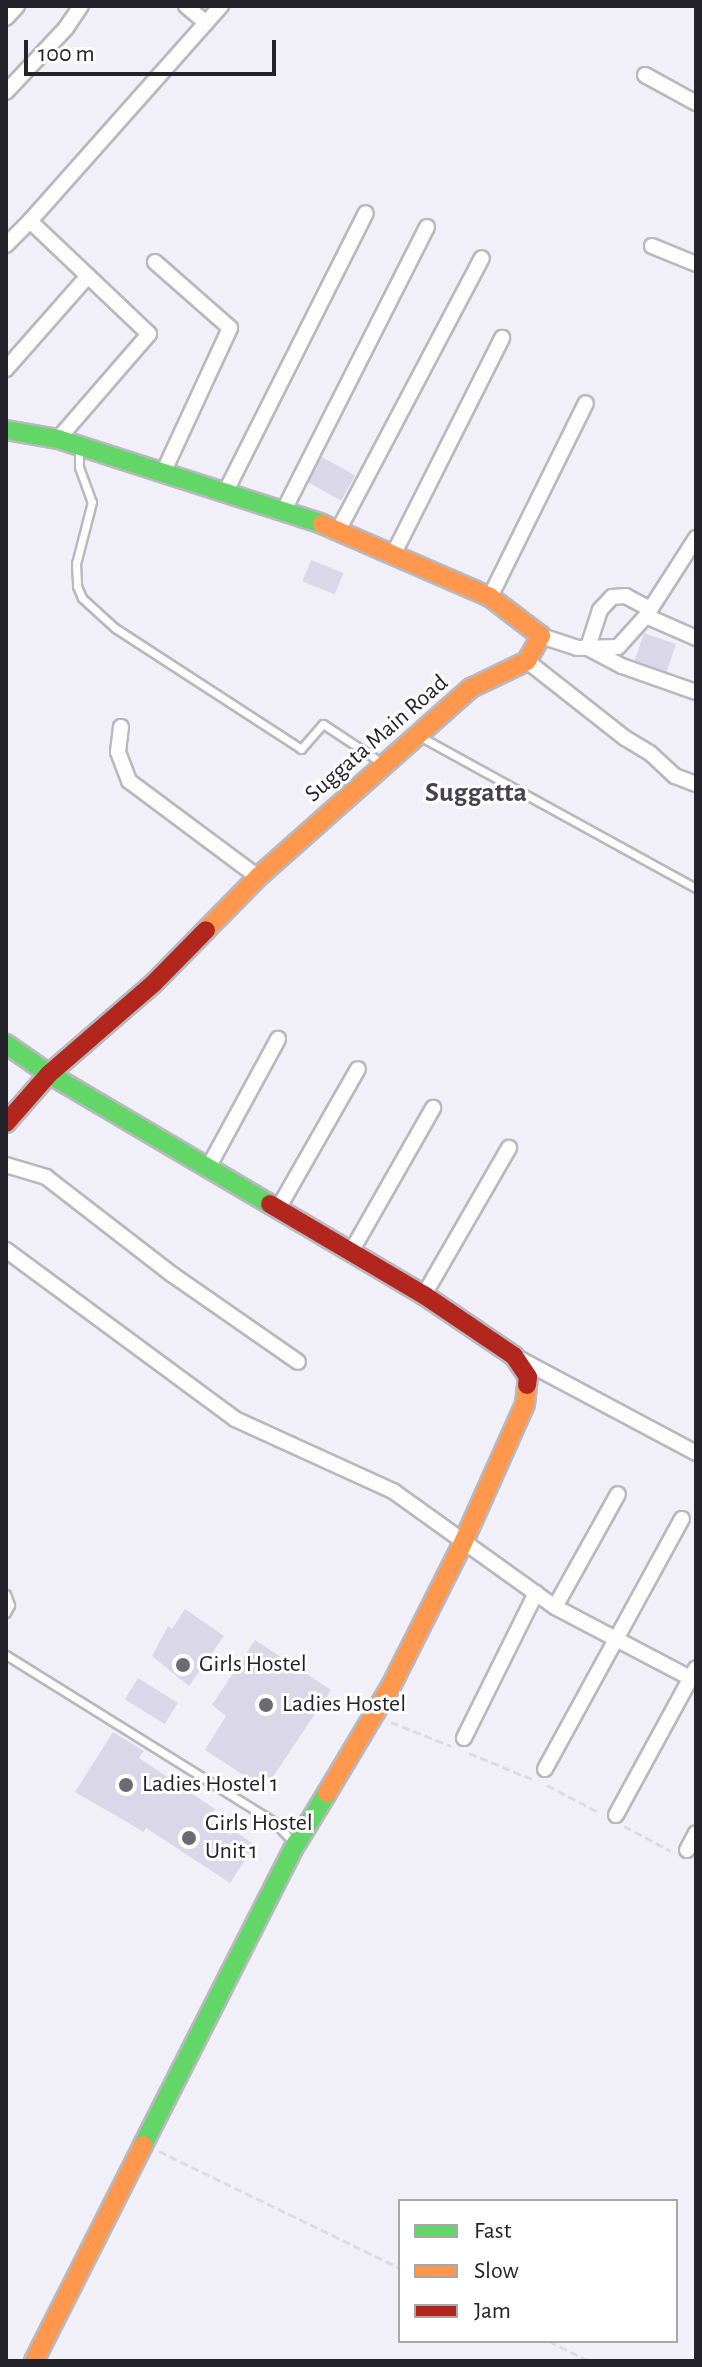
<!DOCTYPE html>
<html>
<head>
<meta charset="utf-8">
<style>
	body { margin:0 }
	#map { position:relative; width:702px; height:2367px; overflow:hidden; background:#f1f0f8; font-family:"Alegreya Sans",sans-serif }
	div>[style] { position:absolute }
	.building>* { inset:0; background:#dad8e8; transform-origin:0 0 }
	.path>* { height:3px; margin-top:-1.5px; transform-origin:0; background:repeating-linear-gradient(90deg,#dcdcde 0 8px,transparent 0 12px) }
	.roads { filter:drop-shadow(2px 0 #b9b8bf) drop-shadow(-2px 0 #b9b8bf) drop-shadow(0 2px #b9b8bf) drop-shadow(0 -2px #b9b8bf) }
	.lane>* { height:7px; margin:-3.5px; padding:0 3.5px; transform-origin:3.5px; border-radius:3.5px; background:#fdfdfe }
	.street>* { height:14px; margin:-7px; padding:0 7px; transform-origin:7px; border-radius:7px; background:#fdfdfe }
	.fast>* { height:18px; margin:-9px; padding:0 9px; transform-origin:9px; border-radius:9px; background:#63d668 }
	.slow>* { height:18px; margin:-9px; padding:0 9px; transform-origin:9px; border-radius:9px; background:#ff974d }
	.jam>* { height:18px; margin:-9px; padding:0 9px; transform-origin:9px; border-radius:9px; background:#b3261e }
	.dots>* { width:22px; height:22px; translate:-50% -50%; box-sizing:border-box; border:4px solid #fff; border-radius:50% }
	span { translate:-50% -50%; white-space:nowrap; text-align:center; line-height:1.15; -webkit-text-stroke:6px #fff; paint-order:stroke }
	.street-label { font-size:24px; color:#24222a }
	.poi-label { font-size:24px; color:#24222a }
	.left { translate:0 -50%; text-align:left }
	.quarter-label { font-size:28px; color:#454151; font-weight:700 }
	.frame { position:absolute; inset:0; border:8px solid #24222a; pointer-events:none }
	.legend { position:absolute; left:398px; top:2199px; width:280px; height:144px; box-sizing:border-box; background:#fff; border:2px solid #a7a7aa; margin:0; padding:10px 14px; list-style:none; font-size:24px; color:#24222a }
	.legend li { display:flex; align-items:center; gap:16px; height:40px }
	.legend b { width:40px; border:2px solid #a7a7aa }
	.scale { position:absolute; left:24px; top:40px; width:252px; height:36px; box-sizing:border-box; border:4px solid #24222a; border-top:0; padding-left:10px; font-size:24px; line-height:28px; white-space:nowrap; color:#24222a; -webkit-text-stroke:6px #fff; paint-order:stroke }
</style>
</head>
<body>
<div id="map">
	<div class="building">
		<div style="left:322px;top:457px;width:38px;height:29px;rotate:29deg"></div>
		<div style="left:311px;top:560px;width:35px;height:23px;rotate:22deg"></div>
		<div style="left:644px;top:633px;width:34px;height:29px;rotate:19deg"></div>
		<div style="clip-path:polygon(185px 1609px,224px 1636px,189px 1686px,152px 1656px,168px 1626px,172px 1629px)"></div>
		<div style="clip-path:polygon(255px 1640px,331px 1690px,265px 1789px,205px 1750px,226px 1716px,212px 1705px)"></div>
		<div style="left:138px;top:1678px;width:47px;height:25px;rotate:32deg"></div>
		<div style="clip-path:polygon(113px 1732px,144px 1751px,139px 1758px,215px 1809px,208px 1821px,230px 1835px,233px 1830px,255px 1845px,230px 1883px,146px 1828px,144px 1832px,75px 1792px)"></div>
	</div>
	<div class="path">
		<div style="left:391px;top:1722px;width:65px;rotate:21.8deg"></div>
		<div style="left:469px;top:1753px;width:68px;rotate:22.4deg"></div>
		<div style="left:547px;top:1785px;width:60px;rotate:27.8deg"></div>
		<div style="left:624px;top:1826px;width:53px;rotate:28deg"></div>
		<div style="left:159px;top:2151px;width:268px;rotate:25.9deg"></div>
		<div style="left:549px;top:2341px;width:45px;rotate:26.6deg"></div>
	</div>
	<div class="roads">
		<div class="lane">
			<div style="left:79px;top:450px;width:17px;rotate:90deg"></div>
			<div style="left:79px;top:467px;width:37px;rotate:70deg"></div>
			<div style="left:92px;top:502px;width:64px;rotate:104.5deg"></div>
			<div style="left:76px;top:564px;width:22px;rotate:87deg"></div>
			<div style="left:77px;top:586px;width:13px;rotate:67deg"></div>
			<div style="left:82px;top:598px;width:45px;rotate:42.3deg"></div>
			<div style="left:115px;top:628px;width:222px;rotate:33deg"></div>
			<div style="left:301px;top:749px;width:33px;rotate:-49deg"></div>
			<div style="left:323px;top:724px;width:71px;rotate:33.5deg"></div>
			<div style="left:421px;top:737px;width:314px;rotate:28.8deg"></div>
			<div style="left:6px;top:1594px;width:12px;rotate:70deg"></div>
			<div style="left:10px;top:1605px;width:9px;rotate:117deg"></div>
			<div style="left:6px;top:1655px;width:316px;rotate:31.9deg"></div>
			<div style="left:274px;top:1822px;width:30px;rotate:46deg"></div>
		</div>
		<div class="street">
			<div style="left:186px;top:6px;width:26px;rotate:40deg"></div>
			<div style="left:6px;top:18px;width:16px;rotate:-47deg"></div>
			<div style="left:645px;top:75px;width:58px;rotate:28.8deg"></div>
			<div style="left:6px;top:92px;width:88px;rotate:-46.8deg"></div>
			<div style="left:66px;top:28px;width:27px;rotate:-56deg"></div>
			<div style="left:30px;top:221px;width:288px;rotate:-48.4deg"></div>
			<div style="left:6px;top:245px;width:34px;rotate:-45deg"></div>
			<div style="left:30px;top:221px;width:164px;rotate:43.5deg"></div>
			<div style="left:149px;top:334px;width:139px;rotate:130.9deg"></div>
			<div style="left:652px;top:246px;width:48px;rotate:22.2deg"></div>
			<div style="left:155px;top:262px;width:100px;rotate:41.3deg"></div>
			<div style="left:230px;top:328px;width:160px;rotate:114.8deg"></div>
			<div style="left:6px;top:369px;width:124px;rotate:-48.6deg"></div>
			<div style="left:225px;top:493px;width:313px;rotate:-63.3deg"></div>
			<div style="left:284px;top:510px;width:317px;rotate:-63.2deg"></div>
			<div style="left:339px;top:529px;width:306px;rotate:-62.2deg"></div>
			<div style="left:394px;top:553px;width:241px;rotate:-63.3deg"></div>
			<div style="left:490px;top:597px;width:216px;rotate:-63.7deg"></div>
			<div style="left:650px;top:609px;width:27px;rotate:-152deg"></div>
			<div style="left:626px;top:596px;width:14px;rotate:176deg"></div>
			<div style="left:612px;top:597px;width:18px;rotate:133deg"></div>
			<div style="left:600px;top:610px;width:40px;rotate:108deg"></div>
			<div style="left:588px;top:648px;width:38px;rotate:28deg"></div>
			<div style="left:622px;top:666px;width:78px;rotate:19.4deg"></div>
			<div style="left:646px;top:616px;width:55px;rotate:23.7deg"></div>
			<div style="left:541px;top:636px;width:38px;rotate:18deg"></div>
			<div style="left:577px;top:648px;width:41px;rotate:-1.4deg"></div>
			<div style="left:618px;top:647px;width:42px;rotate:-47.9deg"></div>
			<div style="left:646px;top:616px;width:93px;rotate:-57.3deg"></div>
			<div style="left:527px;top:661px;width:125px;rotate:38.2deg"></div>
			<div style="left:625px;top:738px;width:29px;rotate:31deg"></div>
			<div style="left:650px;top:753px;width:34px;rotate:43deg"></div>
			<div style="left:675px;top:776px;width:22px;rotate:21deg"></div>
			<div style="left:121px;top:727px;width:25px;rotate:97deg"></div>
			<div style="left:118px;top:752px;width:31px;rotate:69deg"></div>
			<div style="left:129px;top:781px;width:161px;rotate:36.7deg"></div>
			<div style="left:6px;top:1165px;width:42px;rotate:16.7deg"></div>
			<div style="left:46px;top:1177px;width:160px;rotate:37.7deg"></div>
			<div style="left:173px;top:1275px;width:152px;rotate:34.8deg"></div>
			<div style="left:208px;top:1168px;width:147px;rotate:-61.5deg"></div>
			<div style="left:278px;top:1209px;width:161px;rotate:-60.3deg"></div>
			<div style="left:6px;top:1250px;width:285px;rotate:36.4deg"></div>
			<div style="left:235px;top:1419px;width:174px;rotate:24.5deg"></div>
			<div style="left:393px;top:1491px;width:199px;rotate:35.6deg"></div>
			<div style="left:555px;top:1607px;width:159px;rotate:27.7deg"></div>
			<div style="left:351px;top:1252px;width:166px;rotate:-60.3deg"></div>
			<div style="left:424px;top:1295px;width:170px;rotate:-60deg"></div>
			<div style="left:518px;top:1358px;width:202px;rotate:28.1deg"></div>
			<div style="left:555px;top:1607px;width:129px;rotate:-60.9deg"></div>
			<div style="left:464px;top:1738px;width:162px;rotate:-63.6deg"></div>
			<div style="left:545px;top:1769px;width:285px;rotate:-61.3deg"></div>
			<div style="left:616px;top:1815px;width:167px;rotate:-61.4deg"></div>
			<div style="left:687px;top:1850px;width:19px;rotate:-62deg"></div>
		</div>
		<div class="fast">
			<div style="left:6px;top:430px;width:53px;rotate:9.8deg"></div>
			<div style="left:58px;top:439px;width:277px;rotate:17.8deg"></div>
			<div style="left:6px;top:1044px;width:52px;rotate:34.9deg"></div>
			<div style="left:49px;top:1074px;width:256px;rotate:30.5deg"></div>
			<div style="left:143px;top:2145px;width:338px;rotate:-63.1deg"></div>
			<div style="left:296px;top:1844px;width:60px;rotate:-58.7deg"></div>
		</div>
		<div class="slow">
			<div style="left:206px;top:930px;width:74px;rotate:-45.5deg"></div>
			<div style="left:258px;top:877px;width:285px;rotate:-41.6deg"></div>
			<div style="left:471px;top:688px;width:62px;rotate:-25.7deg"></div>
			<div style="left:527px;top:661px;width:29px;rotate:-61deg"></div>
			<div style="left:541px;top:636px;width:64px;rotate:-142.6deg"></div>
			<div style="left:490px;top:597px;width:183px;rotate:-156.5deg"></div>
			<div style="left:327px;top:1793px;width:125px;rotate:-59.1deg"></div>
			<div style="left:391px;top:1686px;width:158px;rotate:-63.3deg"></div>
			<div style="left:462px;top:1545px;width:154px;rotate:-65.9deg"></div>
			<div style="left:525px;top:1404px;width:19px;rotate:-84deg"></div>
			<div style="left:34px;top:2361px;width:242px;rotate:-63.2deg"></div>
		</div>
		<div class="jam">
			<div style="left:6px;top:1123px;width:65px;rotate:-48.7deg"></div>
			<div style="left:49px;top:1074px;width:139px;rotate:-40.9deg"></div>
			<div style="left:154px;top:983px;width:74px;rotate:-45.5deg"></div>
			<div style="left:270px;top:1204px;width:179px;rotate:30.6deg"></div>
			<div style="left:424px;top:1295px;width:109px;rotate:34.1deg"></div>
			<div style="left:514px;top:1356px;width:25px;rotate:56deg"></div>
			<div style="left:528px;top:1377px;width:8px;rotate:97deg"></div>
		</div>
	</div>
	<div class="dots">
		<div style="left:183px;top:1665px;background:#6c6a72"></div>
		<div style="left:266px;top:1705px;background:#6c6a72"></div>
		<div style="left:126px;top:1785px;background:#6c6a72"></div>
		<div style="left:189px;top:1838px;background:#6c6a72"></div>
	</div>
	<div class="street-label">
		<span style="left:377px;top:739px;rotate:-41deg">Suggata Main Road</span>
	</div>
	<div class="poi-label">
		<span class="left" style="left:199px;top:1665px">Girls Hostel</span>
		<span class="left" style="left:282px;top:1705px">Ladies Hostel</span>
		<span class="left" style="left:142px;top:1785px">Ladies Hostel 1</span>
		<span class="left" style="left:205px;top:1838px">Girls Hostel<br>Unit 1</span>
	</div>
	<div class="quarter-label">
		<span style="left:476px;top:793px">Suggatta</span>
	</div>
	<div class="frame"></div>
	<ul class="legend">
	<li><b style="height:10px;background:#63d668"></b>Fast</li>
	<li><b style="height:10px;background:#ff974d"></b>Slow</li>
	<li><b style="height:10px;background:#b3261e"></b>Jam</li>
	</ul>
	<div class="scale">100 m</div>
</div>
</body>
</html>
